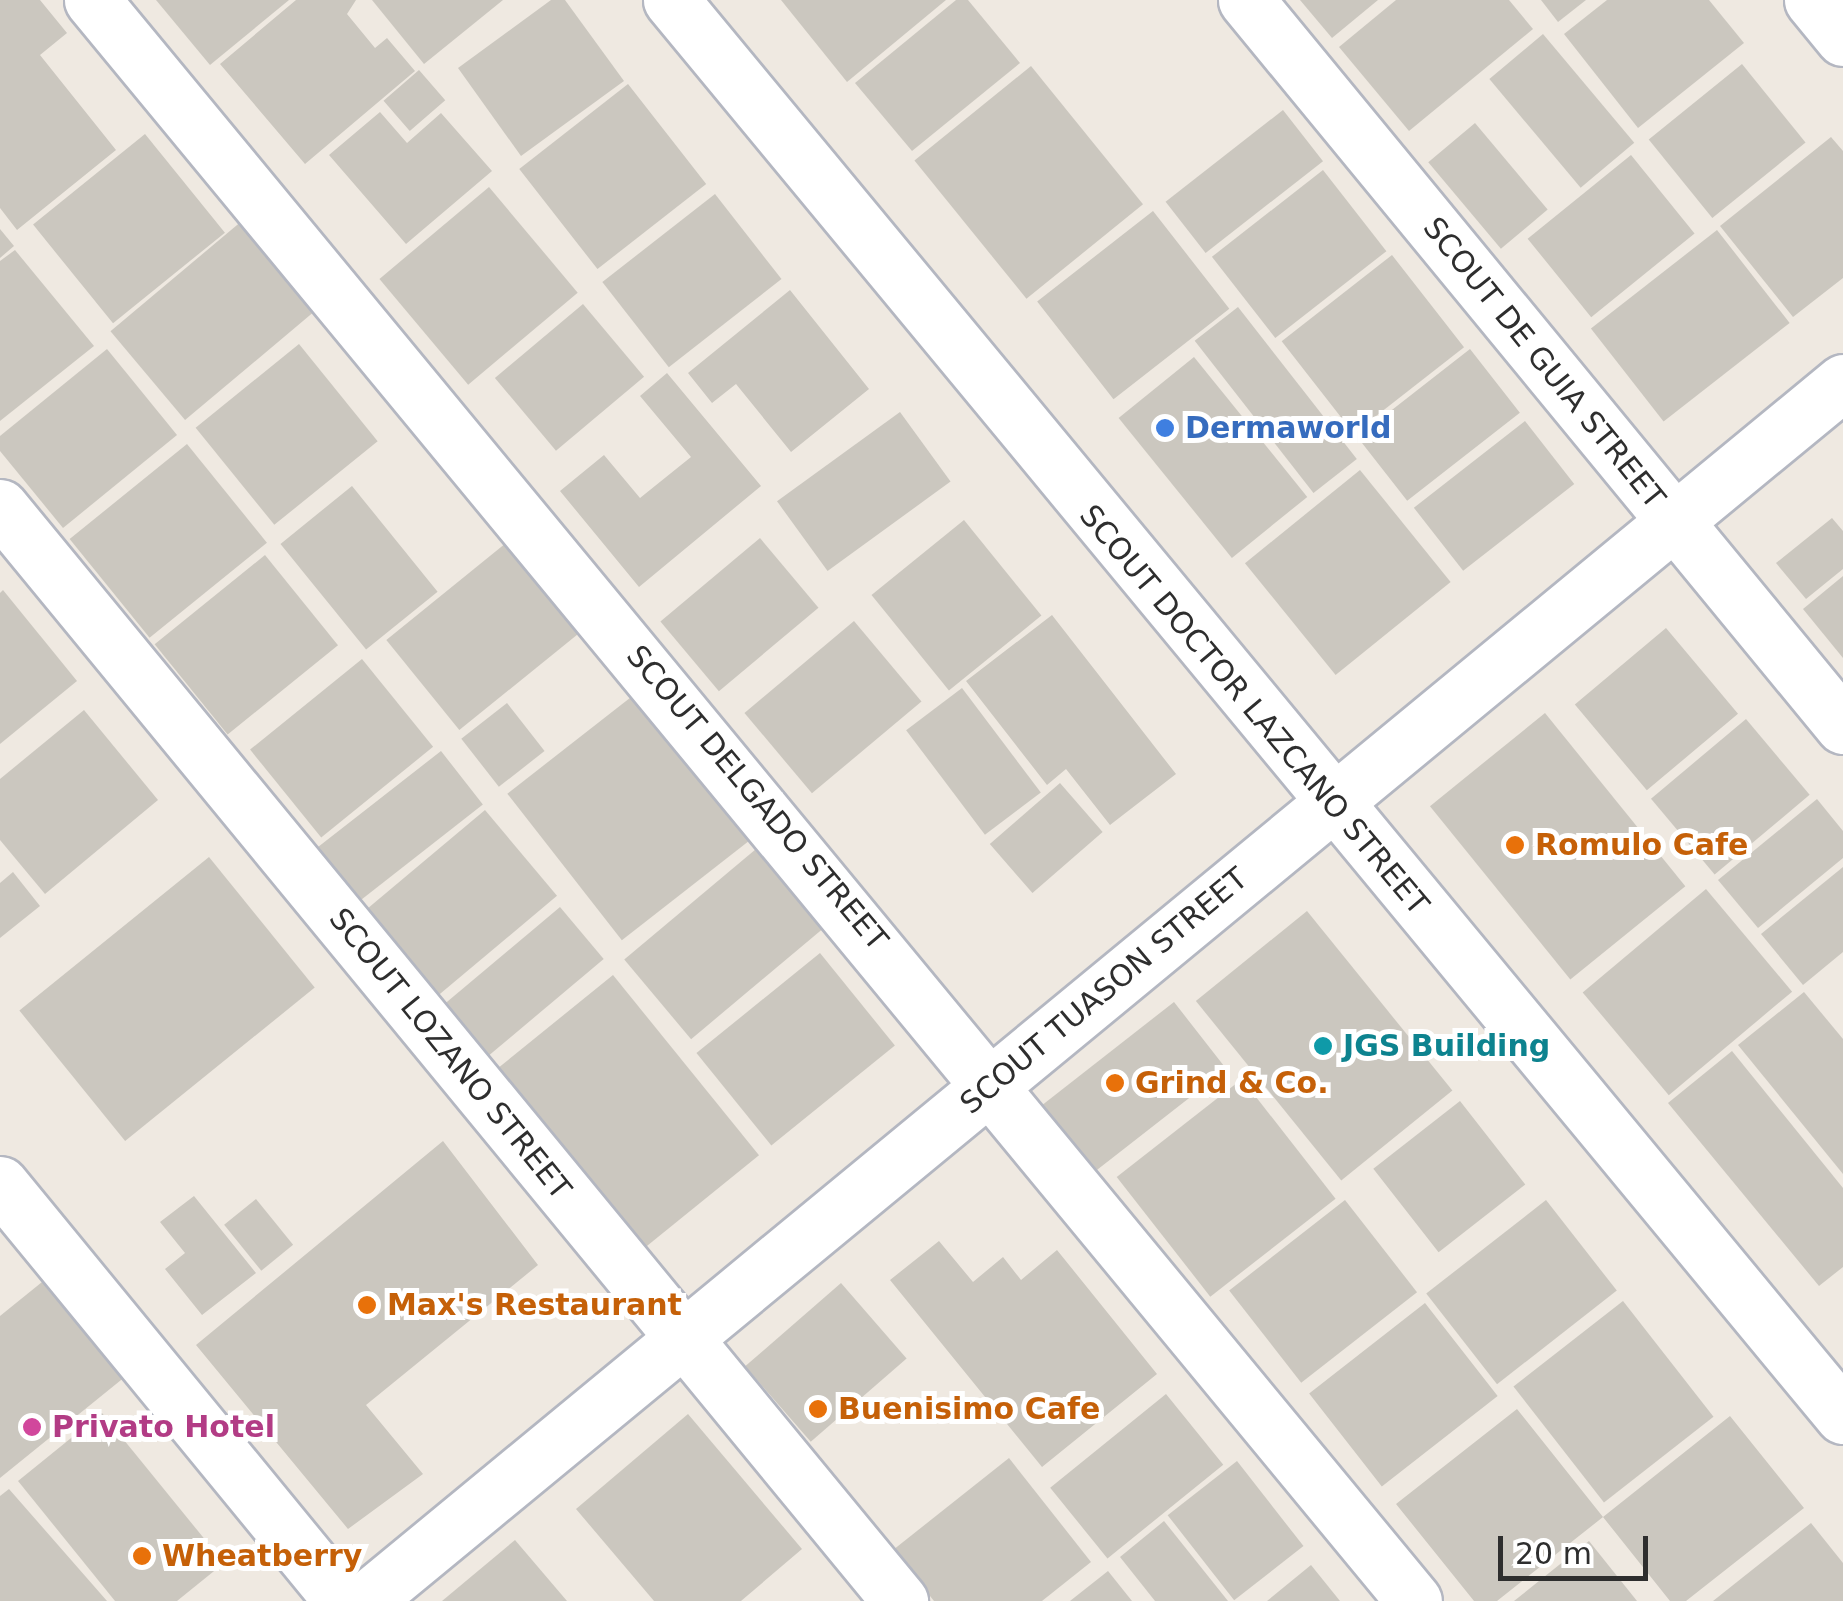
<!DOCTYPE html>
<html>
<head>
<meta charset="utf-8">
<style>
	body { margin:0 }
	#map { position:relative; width:1843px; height:1601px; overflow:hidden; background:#efe9e1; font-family:"DejaVu Sans",sans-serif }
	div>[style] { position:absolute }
	.building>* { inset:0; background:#cbc7bf; transform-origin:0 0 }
	.roads { filter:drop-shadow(2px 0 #b4b7c1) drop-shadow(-2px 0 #b4b7c1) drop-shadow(0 2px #b4b7c1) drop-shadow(0 -2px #b4b7c1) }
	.minor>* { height:55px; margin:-27.5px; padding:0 27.5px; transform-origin:27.5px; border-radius:27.5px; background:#fff }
	.dots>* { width:28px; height:28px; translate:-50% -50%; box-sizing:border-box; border:5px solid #fff; border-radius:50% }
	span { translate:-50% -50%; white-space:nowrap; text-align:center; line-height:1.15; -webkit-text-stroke:10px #fff; paint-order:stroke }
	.street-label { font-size:30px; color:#2e2e2e }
	.shop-label { font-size:30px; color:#366cbe; font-weight:700 }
	.left { translate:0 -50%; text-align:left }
	.food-label { font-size:30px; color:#c56008; font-weight:700 }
	.culture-label { font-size:30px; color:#0d838f; font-weight:700 }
	.hotel-label { font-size:30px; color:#b23c85; font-weight:700 }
	.scale { position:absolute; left:1498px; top:1536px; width:150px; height:45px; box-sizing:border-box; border:5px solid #2e2e2e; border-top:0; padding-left:12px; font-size:30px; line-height:35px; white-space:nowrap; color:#2e2e2e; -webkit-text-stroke:8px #fff; paint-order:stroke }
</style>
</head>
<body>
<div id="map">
	<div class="building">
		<div style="clip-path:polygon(0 0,40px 0,67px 33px,40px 55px,116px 150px,17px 230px,0 208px)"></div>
		<div style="clip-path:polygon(156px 0,289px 0,210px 65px)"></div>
		<div style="clip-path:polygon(296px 0,356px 0,347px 14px,375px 48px,387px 38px,415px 71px,305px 164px,220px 64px)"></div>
		<div style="clip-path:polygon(372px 0,503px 0,424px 64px)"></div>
		<div style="clip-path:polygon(551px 0,565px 0,624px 81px,521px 156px,458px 68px)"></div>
		<div style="clip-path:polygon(781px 0,946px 0,847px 82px)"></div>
		<div style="clip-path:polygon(956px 0,968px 0,1020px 63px,912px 151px,855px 83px)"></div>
		<div style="clip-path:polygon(1300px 0,1378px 0,1332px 38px)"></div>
		<div style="clip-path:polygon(1396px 0,1509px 0,1533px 29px,1409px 131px,1339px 47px)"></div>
		<div style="clip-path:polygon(1541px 0,1586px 0,1558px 22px)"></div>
		<div style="clip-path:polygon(1607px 0,1709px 0,1744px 43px,1638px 128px,1564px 34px)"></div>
		<div style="left:1543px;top:34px;width:142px;height:70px;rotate:50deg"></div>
		<div style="left:1742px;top:64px;width:101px;height:120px;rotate:51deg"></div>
		<div style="left:1031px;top:66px;width:178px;height:150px;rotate:51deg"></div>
		<div style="left:419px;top:70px;width:40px;height:47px;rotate:49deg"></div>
		<div style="left:628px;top:84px;width:127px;height:138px;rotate:52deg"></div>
		<div style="left:1283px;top:110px;width:65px;height:149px;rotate:52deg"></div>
		<div style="clip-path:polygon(380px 112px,407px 143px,441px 113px,492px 171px,406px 244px,329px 155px)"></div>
		<div style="left:1475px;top:123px;width:113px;height:61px;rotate:50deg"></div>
		<div style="left:145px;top:134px;width:127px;height:144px;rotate:51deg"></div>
		<div style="clip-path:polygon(1831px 137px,1843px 151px,1843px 278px,1793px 317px,1720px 226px)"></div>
		<div style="left:1631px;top:155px;width:101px;height:133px;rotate:51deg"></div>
		<div style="left:1323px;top:170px;width:103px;height:141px;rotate:52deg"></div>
		<div style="left:489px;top:187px;width:138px;height:143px;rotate:50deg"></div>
		<div style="left:715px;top:194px;width:108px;height:143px;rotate:52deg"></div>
		<div style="left:1153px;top:211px;width:124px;height:147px;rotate:52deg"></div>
		<div style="left:243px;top:220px;width:116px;height:173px;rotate:50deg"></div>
		<div style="clip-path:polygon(0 229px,14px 246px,0 258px)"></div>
		<div style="left:1717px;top:230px;width:118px;height:160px;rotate:52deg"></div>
		<div style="clip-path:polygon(15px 250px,94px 346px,0 421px,0 261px)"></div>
		<div style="left:1392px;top:255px;width:117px;height:140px;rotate:52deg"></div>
		<div style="clip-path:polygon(790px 290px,869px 389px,791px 452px,736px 384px,712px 403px,688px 373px)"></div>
		<div style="left:583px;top:304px;width:95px;height:115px;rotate:50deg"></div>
		<div style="left:1238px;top:307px;width:193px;height:55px;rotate:52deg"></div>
		<div style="left:299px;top:344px;width:125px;height:133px;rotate:51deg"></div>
		<div style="clip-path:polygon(107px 349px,177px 435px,63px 528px,0 451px,0 436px)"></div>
		<div style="left:1470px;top:349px;width:81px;height:143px;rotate:52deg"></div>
		<div style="left:1194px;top:357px;width:180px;height:97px;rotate:51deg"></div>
		<div style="clip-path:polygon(667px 373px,761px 486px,639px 587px,560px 491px,604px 455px,640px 498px,691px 457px,640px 396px)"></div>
		<div style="left:900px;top:412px;width:86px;height:152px;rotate:54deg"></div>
		<div style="left:1525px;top:421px;width:80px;height:141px;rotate:52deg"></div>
		<div style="left:187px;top:444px;width:127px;height:151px;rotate:51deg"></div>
		<div style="left:1360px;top:470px;width:144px;height:148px;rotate:51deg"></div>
		<div style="left:352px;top:486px;width:136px;height:92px;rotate:51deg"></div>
		<div style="clip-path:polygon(1832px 518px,1843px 531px,1843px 569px,1806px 599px,1776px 563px)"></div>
		<div style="left:964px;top:520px;width:123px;height:119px;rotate:51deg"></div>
		<div style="left:760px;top:538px;width:91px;height:130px;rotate:50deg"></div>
		<div style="left:506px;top:543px;width:116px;height:154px;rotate:51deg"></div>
		<div style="left:265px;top:555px;width:116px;height:142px;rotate:51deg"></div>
		<div style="clip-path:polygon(1843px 576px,1843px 658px,1803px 609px)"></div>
		<div style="clip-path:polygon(3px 590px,77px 681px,0 744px,0 593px)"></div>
		<div style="clip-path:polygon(1052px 615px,1176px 774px,1110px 825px,1066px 769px,1047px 785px,966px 681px)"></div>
		<div style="left:854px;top:621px;width:105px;height:143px;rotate:50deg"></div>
		<div style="left:1666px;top:628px;width:112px;height:119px;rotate:50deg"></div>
		<div style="left:362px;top:659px;width:113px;height:144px;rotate:51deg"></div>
		<div style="left:962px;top:688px;width:131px;height:70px;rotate:53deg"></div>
		<div style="left:635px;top:694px;width:186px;height:162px;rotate:52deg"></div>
		<div style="left:507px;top:703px;width:61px;height:58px;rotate:52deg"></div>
		<div style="clip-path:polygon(84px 710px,158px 800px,45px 894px,0 840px,0 779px)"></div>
		<div style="left:1545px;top:713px;width:223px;height:148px;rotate:51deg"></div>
		<div style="left:1746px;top:719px;width:99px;height:124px;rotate:50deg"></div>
		<div style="left:441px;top:751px;width:68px;height:156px;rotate:52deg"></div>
		<div style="left:1060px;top:783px;width:65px;height:93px;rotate:49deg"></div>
		<div style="clip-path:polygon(1817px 799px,1843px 831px,1843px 858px,1758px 928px,1718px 880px)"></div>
		<div style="left:485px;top:810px;width:112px;height:156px;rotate:50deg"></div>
		<div style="left:756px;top:849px;width:104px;height:172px;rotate:50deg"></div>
		<div style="left:209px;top:857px;width:168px;height:244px;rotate:51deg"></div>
		<div style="clip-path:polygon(1843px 867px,1843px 952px,1803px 985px,1761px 934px)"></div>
		<div style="clip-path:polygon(13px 872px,40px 906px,0 938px,0 883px)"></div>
		<div style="left:1706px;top:889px;width:134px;height:161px;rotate:50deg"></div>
		<div style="left:560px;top:907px;width:68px;height:157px;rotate:50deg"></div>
		<div style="left:1307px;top:911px;width:231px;height:143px;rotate:51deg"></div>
		<div style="left:820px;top:953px;width:119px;height:159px;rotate:51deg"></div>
		<div style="left:613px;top:975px;width:232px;height:149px;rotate:51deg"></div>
		<div style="clip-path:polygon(1804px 992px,1843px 1039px,1843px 1174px,1738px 1045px)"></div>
		<div style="left:1174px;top:1002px;width:85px;height:172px;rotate:52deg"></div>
		<div style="clip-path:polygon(1732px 1051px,1843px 1188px,1843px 1267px,1819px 1286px,1668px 1103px)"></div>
		<div style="left:1242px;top:1079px;width:152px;height:159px;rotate:52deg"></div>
		<div style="left:1460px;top:1101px;width:106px;height:110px;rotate:52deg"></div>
		<div style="clip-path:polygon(443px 1141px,538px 1265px,366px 1405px,423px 1474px,348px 1529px,196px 1345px)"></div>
		<div style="clip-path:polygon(194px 1196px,256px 1273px,202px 1315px,165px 1269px,185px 1253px,160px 1222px)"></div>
		<div style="left:256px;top:1199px;width:59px;height:41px;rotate:51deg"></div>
		<div style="left:1345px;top:1200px;width:117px;height:147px;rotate:52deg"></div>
		<div style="left:1546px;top:1200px;width:115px;height:152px;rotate:52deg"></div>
		<div style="clip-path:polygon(939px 1241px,973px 1282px,1003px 1257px,1021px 1280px,1057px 1250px,1157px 1374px,1042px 1467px,890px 1280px)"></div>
		<div style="clip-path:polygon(47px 1278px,126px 1376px,0 1478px,0 1316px)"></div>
		<div style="left:841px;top:1283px;width:100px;height:127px;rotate:49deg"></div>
		<div style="left:1623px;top:1301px;width:147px;height:139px;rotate:52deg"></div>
		<div style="left:1425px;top:1303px;width:118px;height:147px;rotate:52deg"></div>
		<div style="left:1166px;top:1394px;width:91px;height:149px;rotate:51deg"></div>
		<div style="clip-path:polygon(1517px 1409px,1603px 1517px,1730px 1416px,1804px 1508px,1686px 1601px,1670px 1601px,1603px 1517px,1497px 1601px,1474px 1601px,1396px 1504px)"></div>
		<div style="clip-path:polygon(102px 1413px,224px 1563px,177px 1601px,115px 1601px,18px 1481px)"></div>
		<div style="clip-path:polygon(688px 1414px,802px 1549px,741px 1601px,654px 1601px,576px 1509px)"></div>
		<div style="clip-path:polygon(1009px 1458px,1091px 1562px,1042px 1601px,934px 1601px,893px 1550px)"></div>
		<div style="left:1237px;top:1461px;width:108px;height:88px;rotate:52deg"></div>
		<div style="clip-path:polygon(9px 1489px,107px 1601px,0 1601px,0 1496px)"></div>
		<div style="clip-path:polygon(1164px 1521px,1228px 1601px,1155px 1601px,1120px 1557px)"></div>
		<div style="clip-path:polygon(1811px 1523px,1843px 1563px,1843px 1601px,1713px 1601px)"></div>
		<div style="clip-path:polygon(515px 1540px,567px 1601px,442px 1601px)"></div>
		<div style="clip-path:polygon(1589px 1541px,1637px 1601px,1514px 1601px)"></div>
		<div style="clip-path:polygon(1311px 1565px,1340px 1601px,1267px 1601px)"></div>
		<div style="clip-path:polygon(1108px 1571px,1132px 1601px,1070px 1601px)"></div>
	</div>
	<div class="roads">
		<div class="minor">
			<div style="left:92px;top:0;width:2076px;rotate:50.45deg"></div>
			<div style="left:671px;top:0;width:1838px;rotate:50.39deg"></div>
			<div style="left:1246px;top:0;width:940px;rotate:50.57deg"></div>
			<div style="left:1812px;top:0;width:49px;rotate:50.8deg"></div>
			<div style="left:0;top:507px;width:1417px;rotate:50.56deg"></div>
			<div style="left:0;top:1184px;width:539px;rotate:50.64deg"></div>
			<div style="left:365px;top:1601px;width:1916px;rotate:-39.51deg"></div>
		</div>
	</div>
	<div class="dots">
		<div style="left:1165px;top:428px;background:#3f7fe0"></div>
		<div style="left:1515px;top:845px;background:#e8710a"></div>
		<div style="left:1323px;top:1046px;background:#0f9aa8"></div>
		<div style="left:1115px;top:1083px;background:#e8710a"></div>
		<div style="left:367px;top:1305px;background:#e8710a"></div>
		<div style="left:818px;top:1409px;background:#e8710a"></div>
		<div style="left:32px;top:1427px;background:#d1479c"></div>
		<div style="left:142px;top:1556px;background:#e8710a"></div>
	</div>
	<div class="street-label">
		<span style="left:1544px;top:363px;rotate:51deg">SCOUT DE GUIA STREET</span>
		<span style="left:1254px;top:710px;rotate:50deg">SCOUT DOCTOR LAZCANO STREET</span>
		<span style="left:757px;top:798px;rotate:50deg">SCOUT DELGADO STREET</span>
		<span style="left:1104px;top:991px;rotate:-40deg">SCOUT TUASON STREET</span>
		<span style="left:450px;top:1054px;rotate:51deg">SCOUT LOZANO STREET</span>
	</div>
	<div class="shop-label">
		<span class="left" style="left:1185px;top:428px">Dermaworld</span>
	</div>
	<div class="food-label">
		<span class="left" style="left:1535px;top:845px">Romulo Cafe</span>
		<span class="left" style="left:1135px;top:1083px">Grind &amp; Co.</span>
		<span class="left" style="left:387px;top:1305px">Max's Restaurant</span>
		<span class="left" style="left:838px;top:1409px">Buenisimo Cafe</span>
		<span class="left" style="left:162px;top:1556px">Wheatberry</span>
	</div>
	<div class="culture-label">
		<span class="left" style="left:1343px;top:1046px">JGS Building</span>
	</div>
	<div class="hotel-label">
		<span class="left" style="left:52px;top:1427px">Privato Hotel</span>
	</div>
	<div class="scale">20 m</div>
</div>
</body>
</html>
